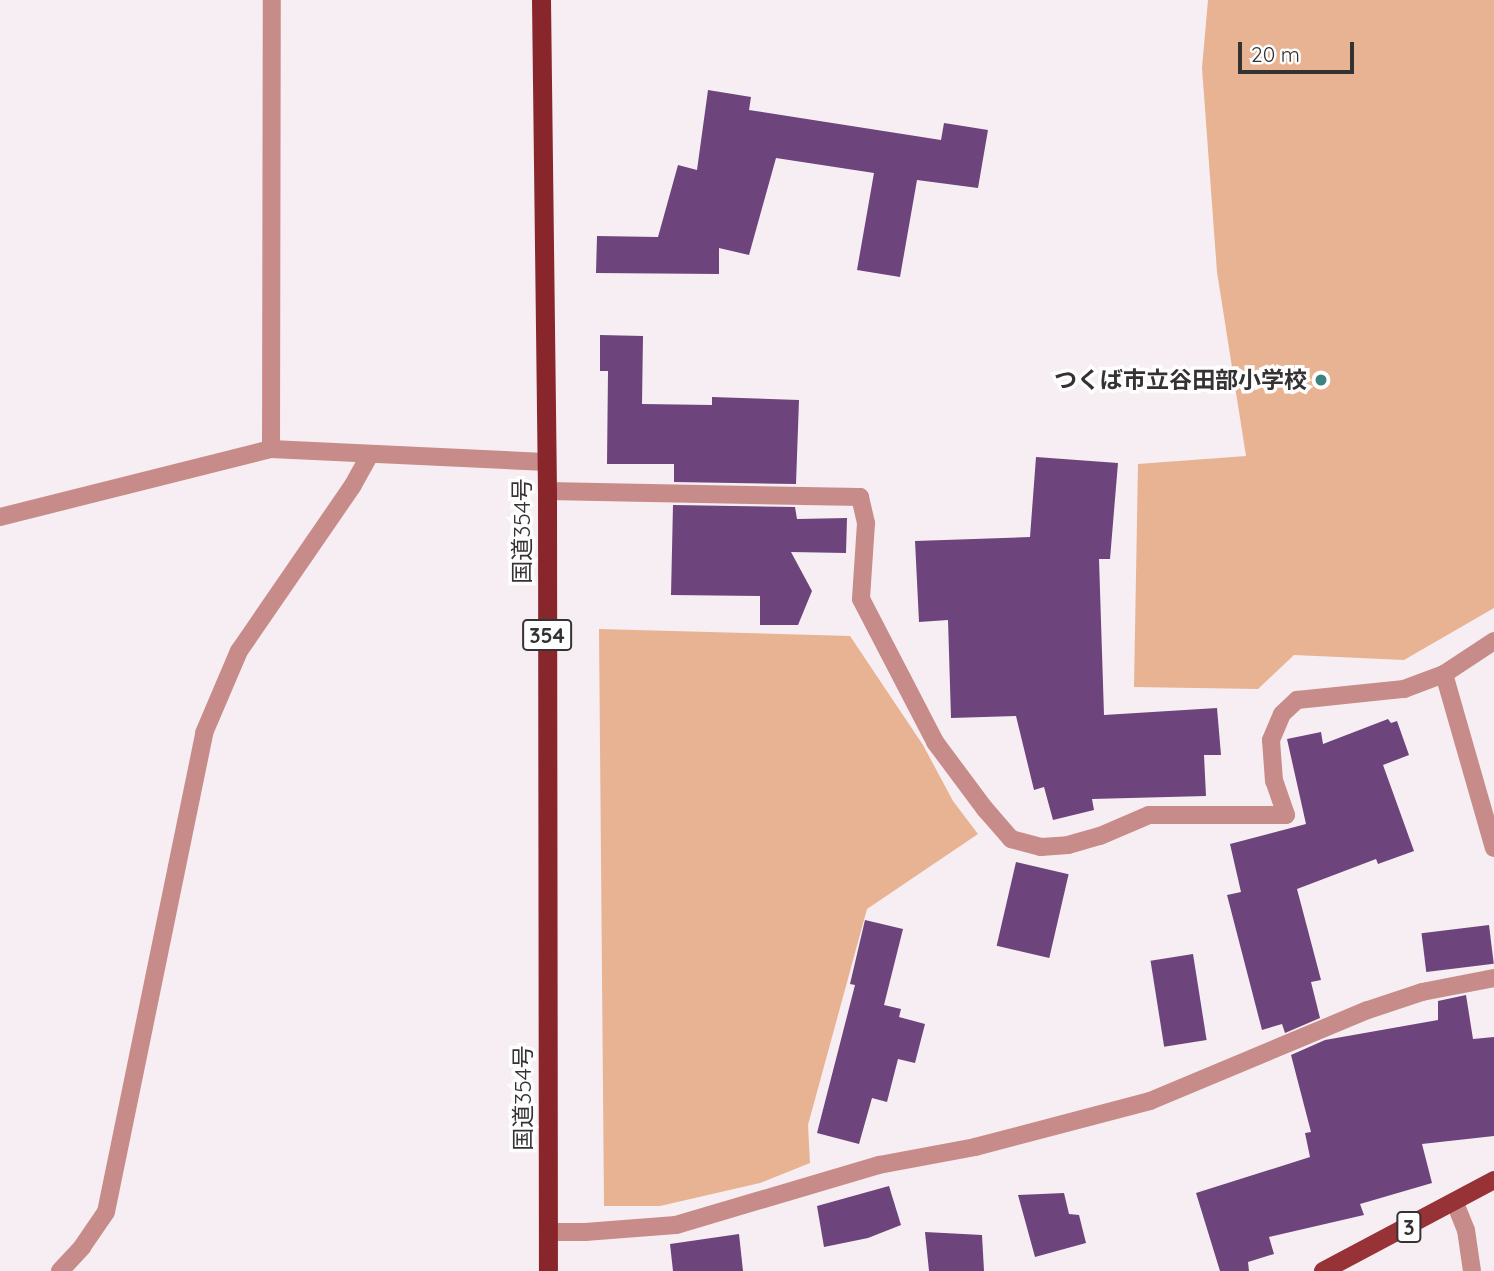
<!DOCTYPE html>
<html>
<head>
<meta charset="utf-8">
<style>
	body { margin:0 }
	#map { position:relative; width:1494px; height:1271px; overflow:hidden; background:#f6eef2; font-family:Quicksand,"Noto Sans JP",sans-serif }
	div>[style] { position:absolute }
	.green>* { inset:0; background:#e8b392 }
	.building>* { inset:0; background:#6e447c; transform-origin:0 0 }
	.minor>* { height:18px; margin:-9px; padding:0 9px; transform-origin:9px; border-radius:9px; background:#c78c8a }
	.primary>* { height:18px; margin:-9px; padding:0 9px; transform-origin:9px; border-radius:9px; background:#973236 }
	.trunk>* { height:19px; margin:-9.5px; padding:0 9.5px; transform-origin:9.5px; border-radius:9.5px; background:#88262c }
	.dots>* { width:19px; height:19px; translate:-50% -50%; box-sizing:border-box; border:4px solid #fffefe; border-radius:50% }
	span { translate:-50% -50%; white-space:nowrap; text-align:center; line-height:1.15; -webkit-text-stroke:7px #fffefe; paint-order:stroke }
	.shield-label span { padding:2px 5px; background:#fffefe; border:2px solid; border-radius:5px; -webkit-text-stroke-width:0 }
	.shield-label { font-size:21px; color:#353233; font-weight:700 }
	.poi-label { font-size:23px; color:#353233; font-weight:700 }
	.right { translate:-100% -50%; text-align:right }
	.street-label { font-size:23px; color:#353233 }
	.scale { position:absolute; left:1238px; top:42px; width:116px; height:32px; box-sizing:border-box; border:4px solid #353233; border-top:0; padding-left:9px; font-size:21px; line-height:24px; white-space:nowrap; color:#353233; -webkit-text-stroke:5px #fffefe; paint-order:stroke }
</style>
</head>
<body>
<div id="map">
	<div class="green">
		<div style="clip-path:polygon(1208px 0,1494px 0,1494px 608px,1404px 660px,1294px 655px,1258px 689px,1134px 687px,1138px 464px,1246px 456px,1217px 272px,1202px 68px)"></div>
		<div style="clip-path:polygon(599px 629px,850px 636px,923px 745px,953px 801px,978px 834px,867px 909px,808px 1125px,810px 1163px,760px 1183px,660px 1206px,604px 1206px)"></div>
	</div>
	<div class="building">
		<div style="clip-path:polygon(708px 90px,751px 97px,749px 110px,941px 140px,944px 123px,988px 130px,978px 188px,917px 180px,900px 277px,857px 270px,874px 173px,776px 158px,749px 255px,719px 248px,719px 274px,596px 273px,597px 236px,658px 237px,678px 165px,697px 170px)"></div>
		<div style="clip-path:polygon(600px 335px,643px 336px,642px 404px,712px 405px,712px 397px,799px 400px,796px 484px,674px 482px,674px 464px,607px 464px,608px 371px,600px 371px)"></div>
		<div style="clip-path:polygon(1036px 457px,1118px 463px,1110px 559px,1099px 559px,1104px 715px,1217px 708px,1221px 755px,1204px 755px,1206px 796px,1092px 799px,1094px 810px,1053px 820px,1044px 787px,1034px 790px,1016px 716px,951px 718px,948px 620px,919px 622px,915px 541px,1030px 537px)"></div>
		<div style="clip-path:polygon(673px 505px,795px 507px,797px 519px,847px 518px,846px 553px,791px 552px,812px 591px,798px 625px,760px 625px,760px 596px,671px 595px)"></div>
		<div style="clip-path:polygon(1388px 719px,1391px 723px,1397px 721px,1409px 755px,1383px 765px,1414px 851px,1378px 864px,1376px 859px,1297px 889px,1321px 980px,1311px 982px,1320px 1018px,1285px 1033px,1282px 1024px,1262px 1030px,1227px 895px,1241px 892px,1230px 844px,1306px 824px,1287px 739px,1321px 732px,1323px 744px)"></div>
		<div style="left:1016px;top:862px;width:54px;height:86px;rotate:13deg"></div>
		<div style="clip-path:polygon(865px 920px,903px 929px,884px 1005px,901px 1009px,899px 1017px,925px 1024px,915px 1063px,898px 1059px,887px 1102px,872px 1098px,859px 1144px,817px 1133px,855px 985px,850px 984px)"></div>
		<div style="left:1489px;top:925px;width:39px;height:68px;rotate:83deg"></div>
		<div style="left:1193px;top:954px;width:87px;height:43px;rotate:81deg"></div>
		<div style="clip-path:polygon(1466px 995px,1473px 1039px,1494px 1037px,1494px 1136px,1422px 1144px,1432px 1183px,1360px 1204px,1364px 1215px,1269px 1237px,1274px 1254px,1248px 1262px,1249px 1271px,1220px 1271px,1196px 1193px,1310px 1157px,1305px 1133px,1311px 1132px,1291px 1055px,1325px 1040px,1438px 1020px,1438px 1001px)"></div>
		<div style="clip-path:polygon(889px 1186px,901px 1225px,868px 1238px,824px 1247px,817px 1206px)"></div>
		<div style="clip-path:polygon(1064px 1193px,1069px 1214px,1079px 1215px,1086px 1243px,1035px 1257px,1018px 1195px)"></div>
		<div style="clip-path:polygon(925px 1232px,982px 1235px,984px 1271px,929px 1271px)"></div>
		<div style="clip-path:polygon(739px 1234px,743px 1271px,673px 1271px,670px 1244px)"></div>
	</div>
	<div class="minor">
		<div style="left:271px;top:449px;width:449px;rotate:-89.9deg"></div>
		<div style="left:547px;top:491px;width:313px;rotate:1.1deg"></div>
		<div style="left:860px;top:497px;width:27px;rotate:77deg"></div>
		<div style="left:866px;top:523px;width:76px;rotate:93.8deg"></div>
		<div style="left:861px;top:599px;width:161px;rotate:62.6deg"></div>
		<div style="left:935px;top:742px;width:84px;rotate:53.3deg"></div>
		<div style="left:985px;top:809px;width:40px;rotate:49deg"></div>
		<div style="left:1011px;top:839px;width:31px;rotate:15deg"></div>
		<div style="left:1041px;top:847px;width:27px;rotate:-4deg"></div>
		<div style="left:1068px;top:845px;width:33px;rotate:-16deg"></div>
		<div style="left:1100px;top:836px;width:53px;rotate:-23.2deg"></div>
		<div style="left:1149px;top:815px;width:137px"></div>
		<div style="left:1286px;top:815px;width:36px;rotate:-109deg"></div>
		<div style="left:1274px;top:781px;width:41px;rotate:-94.2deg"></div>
		<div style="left:1271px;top:740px;width:28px;rotate:-67deg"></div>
		<div style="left:1282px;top:714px;width:21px;rotate:-43deg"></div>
		<div style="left:1297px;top:700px;width:108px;rotate:-5.9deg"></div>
		<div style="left:1404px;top:689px;width:43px;rotate:-20.6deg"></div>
		<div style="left:1444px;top:674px;width:60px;rotate:-33.4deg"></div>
		<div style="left:0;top:517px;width:279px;rotate:-14.1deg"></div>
		<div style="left:271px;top:449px;width:275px;rotate:2.7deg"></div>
		<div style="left:1444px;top:674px;width:181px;rotate:74deg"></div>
		<div style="left:1455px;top:1203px;width:29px;rotate:68deg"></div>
		<div style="left:1466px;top:1230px;width:41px;rotate:81.7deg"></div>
		<div style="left:548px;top:1232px;width:37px"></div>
		<div style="left:585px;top:1232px;width:91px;rotate:-4.4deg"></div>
		<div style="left:676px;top:1225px;width:212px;rotate:-16.5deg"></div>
		<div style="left:879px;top:1165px;width:98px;rotate:-10.6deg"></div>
		<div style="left:975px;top:1147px;width:181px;rotate:-14.7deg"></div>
		<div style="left:1150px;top:1101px;width:236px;rotate:-22.7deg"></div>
		<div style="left:1368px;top:1010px;width:57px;rotate:-18.4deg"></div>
		<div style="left:1422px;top:992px;width:73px;rotate:-11deg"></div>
		<div style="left:60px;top:1271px;width:33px;rotate:-47deg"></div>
		<div style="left:82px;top:1247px;width:42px;rotate:-55.6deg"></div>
		<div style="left:106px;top:1212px;width:489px;rotate:-78.4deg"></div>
		<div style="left:204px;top:733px;width:89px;rotate:-66.9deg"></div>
		<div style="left:239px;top:651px;width:201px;rotate:-55.5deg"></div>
		<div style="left:353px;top:485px;width:33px;rotate:-61deg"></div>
	</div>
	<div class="primary">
		<div style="left:1323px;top:1271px;width:194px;rotate:-28deg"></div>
	</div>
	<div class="trunk">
		<div style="left:541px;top:0;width:491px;rotate:89.3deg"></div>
		<div style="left:547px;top:491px;width:780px;rotate:89.93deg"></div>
	</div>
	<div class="dots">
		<div style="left:1321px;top:380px;background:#3c837d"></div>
	</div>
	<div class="shield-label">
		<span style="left:547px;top:635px">354</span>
		<span style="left:1409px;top:1227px">3</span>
	</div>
	<div class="poi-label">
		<span class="right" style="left:1307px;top:380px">つくば市立谷田部小学校</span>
	</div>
	<div class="street-label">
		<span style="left:522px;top:531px;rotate:-90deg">国道354号</span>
		<span style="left:523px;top:1098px;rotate:-90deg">国道354号</span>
	</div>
	<div class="scale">20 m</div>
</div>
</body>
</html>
